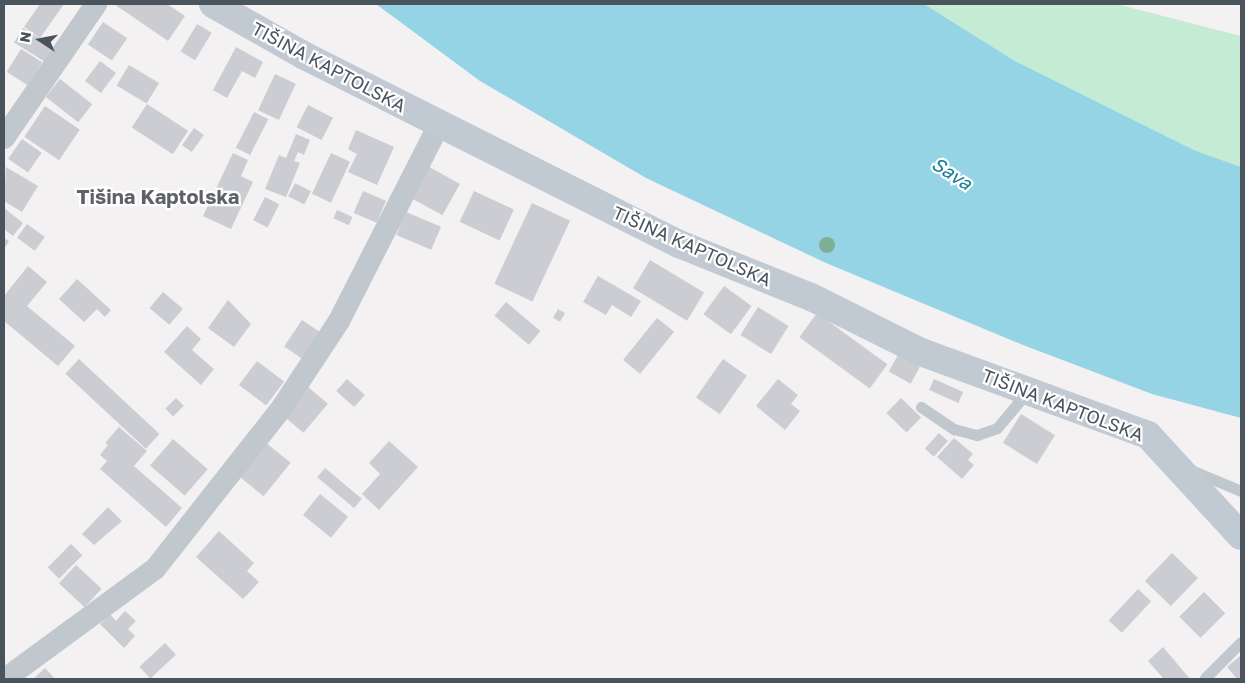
<!DOCTYPE html>
<html>
<head>
<meta charset="utf-8">
<style>
	body { margin:0 }
	#map { position:relative; width:1245px; height:683px; overflow:hidden; background:#f3f1f1; font-family:"Golos Text",sans-serif }
	div>[style] { position:absolute }
	.green>* { inset:0; background:#c4ecd4 }
	.water>* { inset:0; background:#95d4e5 }
	.building>* { inset:0; background:#cbcdd3; transform-origin:0 0 }
	.service>* { height:11px; margin:-5.5px; padding:0 5.5px; transform-origin:5.5px; border-radius:5.5px; background:#c0c8ce }
	.minor>* { height:22px; margin:-11px; padding:0 11px; transform-origin:11px; border-radius:11px; background:#c0c8ce }
	.secondary>* { height:28px; margin:-14px; padding:0 14px; transform-origin:14px; border-radius:14px; background:#c1c9d3 }
	.trees>* { width:16px; height:16px; margin:-8px; border-radius:50%; background:#7faf97 }
	span { translate:-50% -50%; white-space:nowrap; text-align:center; line-height:1.15; -webkit-text-stroke:4.5px #fff; paint-order:stroke }
	.street-label { font-size:18px; color:#4a545d }
	.water-label { font-size:19px; color:#197e9a; font-style:italic }
	.quarter-label { font-size:20px; color:#5e6165; font-weight:700 }
	.frame { position:absolute; inset:0; border:5px solid #4a545d; pointer-events:none }
	.north { position:absolute; left:15px; top:15px; width:50px; height:50px; -webkit-text-stroke:4px #fff; paint-order:stroke; rotate:281deg; font-size:14px; font-weight:700; line-height:20px; text-align:center; color:#4a545d }
	.north::after { content:''; display:block; margin:auto; width:18px; height:22px; background:#4a545d; clip-path:polygon(50% 0,100% 100%,50% 72%,0 100%) }
</style>
</head>
<body>
<div id="map">
	<div class="green">
		<div style="clip-path:polygon(924px 4px,1116px 4px,1241px 36px,1241px 167px,1194px 150px,1015px 61px)"></div>
	</div>
	<div class="water">
		<div style="clip-path:polygon(376px 4px,924px 4px,1015px 61px,1194px 150px,1241px 167px,1241px 418px,1152px 394px,1023px 345px,826px 263px,646px 178px,480px 81px)"></div>
	</div>
	<div class="building">
		<div style="clip-path:polygon(40px 4px,64px 4px,40px 38px,24px 27px)"></div>
		<div style="clip-path:polygon(114px 4px,167px 4px,185px 16px,168px 41px)"></div>
		<div style="left:103px;top:22px;width:29px;height:27px;rotate:34deg"></div>
		<div style="left:197px;top:24px;width:17px;height:32px;rotate:31deg"></div>
		<div style="left:23px;top:28px;width:36px;height:17px;rotate:32deg"></div>
		<div style="clip-path:polygon(236px 47px,263px 62px,255px 78px,242px 71px,227px 98px,213px 90px)"></div>
		<div style="left:21px;top:49px;width:25px;height:27px;rotate:32deg"></div>
		<div style="left:100px;top:61px;width:20px;height:25px;rotate:37deg"></div>
		<div style="left:129px;top:65px;width:35px;height:24px;rotate:31deg"></div>
		<div style="left:275px;top:74px;width:23px;height:40px;rotate:25deg"></div>
		<div style="left:60px;top:79px;width:41px;height:23px;rotate:38deg"></div>
		<div style="left:147px;top:104px;width:49px;height:28px;rotate:33deg"></div>
		<div style="left:308px;top:105px;width:28px;height:25px;rotate:27deg"></div>
		<div style="left:45px;top:106px;width:42px;height:37px;rotate:34deg"></div>
		<div style="left:254px;top:112px;width:16px;height:40px;rotate:27deg"></div>
		<div style="left:194px;top:128px;width:12px;height:21px;rotate:35deg"></div>
		<div style="clip-path:polygon(356px 130px,394px 147px,377px 185px,348px 172px,357px 154px,348px 149px)"></div>
		<div style="clip-path:polygon(296px 134px,310px 140px,304px 155px,298px 152px,294px 161px,300px 163px,286px 197px,265px 189px,279px 155px,286px 158px)"></div>
		<div style="left:22px;top:139px;width:24px;height:24px;rotate:35deg"></div>
		<div style="clip-path:polygon(233px 153px,248px 160px,241px 176px,253px 182px,231px 229px,203px 216px)"></div>
		<div style="left:331px;top:153px;width:21px;height:45px;rotate:25deg"></div>
		<div style="left:424px;top:164px;width:41px;height:36px;rotate:29deg"></div>
		<div style="clip-path:polygon(6px 167px,38px 186px,22px 212px,4px 201px)"></div>
		<div style="left:295px;top:183px;width:18px;height:15px;rotate:27deg"></div>
		<div style="left:363px;top:191px;width:25px;height:24px;rotate:23deg"></div>
		<div style="left:474px;top:191px;width:44px;height:34px;rotate:25deg"></div>
		<div style="left:265px;top:197px;width:16px;height:26px;rotate:27deg"></div>
		<div style="left:532px;top:203px;width:42px;height:89px;rotate:25deg"></div>
		<div style="clip-path:polygon(4px 208px,23px 223px,13px 236px,4px 229px)"></div>
		<div style="left:337px;top:210px;width:17px;height:9px;rotate:24deg"></div>
		<div style="left:406px;top:212px;width:38px;height:25px;rotate:23deg"></div>
		<div style="left:27px;top:224px;width:22px;height:17px;rotate:36deg"></div>
		<div style="clip-path:polygon(4px 238px,9px 241px,4px 249px)"></div>
		<div style="left:650px;top:260px;width:63px;height:33px;rotate:31deg"></div>
		<div style="clip-path:polygon(28px 266px,47px 282px,27px 306px,75px 346px,58px 366px,4px 321px,4px 296px)"></div>
		<div style="clip-path:polygon(598px 276px,641px 301px,631px 317px,612px 305px,606px 315px,583px 302px)"></div>
		<div style="clip-path:polygon(77px 279px,111px 310px,105px 317px,97px 309px,84px 322px,59px 299px)"></div>
		<div style="left:724px;top:286px;width:34px;height:35px;rotate:36deg"></div>
		<div style="left:163px;top:292px;width:26px;height:21px;rotate:40deg"></div>
		<div style="clip-path:polygon(228px 300px,251px 324px,234px 347px,208px 328px)"></div>
		<div style="left:506px;top:302px;width:45px;height:18px;rotate:40deg"></div>
		<div style="left:758px;top:307px;width:36px;height:33px;rotate:32deg"></div>
		<div style="left:558px;top:309px;width:8px;height:10px;rotate:30deg"></div>
		<div style="left:817px;top:313px;width:87px;height:30px;rotate:36deg"></div>
		<div style="left:657px;top:318px;width:22px;height:54px;rotate:39deg"></div>
		<div style="left:302px;top:320px;width:22px;height:32px;rotate:34deg"></div>
		<div style="clip-path:polygon(187px 326px,201px 339px,192px 350px,214px 369px,201px 385px,164px 352px)"></div>
		<div style="left:898px;top:355px;width:25px;height:19px;rotate:29deg"></div>
		<div style="left:79px;top:359px;width:110px;height:20px;rotate:43deg"></div>
		<div style="left:723px;top:359px;width:29px;height:47px;rotate:35deg"></div>
		<div style="left:257px;top:361px;width:34px;height:30px;rotate:37deg"></div>
		<div style="left:347px;top:379px;width:24px;height:16px;rotate:42deg"></div>
		<div style="clip-path:polygon(778px 379px,798px 395px,791px 404px,800px 411px,785px 430px,756px 406px)"></div>
		<div style="left:934px;top:379px;width:32px;height:12px;rotate:24deg"></div>
		<div style="left:308px;top:387px;width:26px;height:38px;rotate:40deg"></div>
		<div style="left:176px;top:398px;width:11px;height:15px;rotate:45deg"></div>
		<div style="left:901px;top:398px;width:28px;height:21px;rotate:44deg"></div>
		<div style="left:1021px;top:414px;width:40px;height:34px;rotate:32deg"></div>
		<div style="clip-path:polygon(119px 427px,147px 451px,134px 466px,182px 508px,166px 527px,100px 469px,107px 461px,100px 455px,108px 445px,105px 443px)"></div>
		<div style="left:939px;top:433px;width:12px;height:21px;rotate:42deg"></div>
		<div style="clip-path:polygon(954px 438px,973px 454px,968px 460px,974px 465px,962px 479px,937px 457px)"></div>
		<div style="left:173px;top:439px;width:46px;height:35px;rotate:41deg"></div>
		<div style="clip-path:polygon(389px 441px,418px 467px,379px 510px,362px 494px,380px 474px,369px 463px)"></div>
		<div style="left:265px;top:442px;width:33px;height:43px;rotate:39deg"></div>
		<div style="left:325px;top:468px;width:48px;height:12px;rotate:40deg"></div>
		<div style="left:320px;top:494px;width:36px;height:27px;rotate:39deg"></div>
		<div style="clip-path:polygon(108px 507px,122px 521px,94px 545px,82px 534px)"></div>
		<div style="clip-path:polygon(219px 531px,254px 563px,247px 571px,259px 582px,243px 599px,196px 557px)"></div>
		<div style="left:71px;top:544px;width:16px;height:33px;rotate:45deg"></div>
		<div style="left:1172px;top:553px;width:36px;height:39px;rotate:44deg"></div>
		<div style="left:76px;top:565px;width:35px;height:25px;rotate:43deg"></div>
		<div style="left:1138px;top:589px;width:18px;height:43px;rotate:43deg"></div>
		<div style="left:1204px;top:592px;width:30px;height:35px;rotate:45deg"></div>
		<div style="clip-path:polygon(125px 611px,136px 621px,128px 629px,135px 636px,124px 648px,100px 624px,110px 614px,116px 621px)"></div>
		<div style="left:165px;top:643px;width:16px;height:35px;rotate:47deg"></div>
		<div style="clip-path:polygon(1163px 647px,1190px 679px,1164px 679px,1148px 661px)"></div>
		<div style="clip-path:polygon(1241px 655px,1241px 679px,1237px 679px,1227px 667px)"></div>
		<div style="clip-path:polygon(45px 668px,55px 679px,33px 679px)"></div>
	</div>
	<div class="service">
		<div style="left:921px;top:407px;width:40px;rotate:34deg"></div>
		<div style="left:954px;top:429px;width:24px;rotate:15deg"></div>
		<div style="left:977px;top:435px;width:21px;rotate:-19deg"></div>
		<div style="left:997px;top:428px;width:48px;rotate:-50deg"></div>
		<div style="left:1191px;top:470px;width:54px;rotate:22.8deg"></div>
		<div style="left:1205px;top:678px;width:51px;rotate:-45deg"></div>
	</div>
	<div class="minor">
		<div style="left:4px;top:138px;width:163px;rotate:-55.5deg"></div>
		<div style="left:5px;top:679px;width:186px;rotate:-36.3deg"></div>
		<div style="left:155px;top:569px;width:204px;rotate:-51.8deg"></div>
		<div style="left:281px;top:409px;width:105px;rotate:-56.6deg"></div>
		<div style="left:339px;top:321px;width:220px;rotate:-63deg"></div>
	</div>
	<div class="secondary">
		<div style="left:213px;top:4px;width:106px;rotate:29.5deg"></div>
		<div style="left:305px;top:56px;width:419px;rotate:26.7deg"></div>
		<div style="left:679px;top:244px;width:142px;rotate:21.9deg"></div>
		<div style="left:811px;top:297px;width:123px;rotate:26.6deg"></div>
		<div style="left:921px;top:352px;width:242px;rotate:20.1deg"></div>
		<div style="left:1148px;top:435px;width:137px;rotate:47.4deg"></div>
	</div>
	<div class="trees">
		<div style="left:827px;top:245px"></div>
	</div>
	<div class="street-label">
		<span style="left:329px;top:67px;rotate:28deg">TIŠINA KAPTOLSKA</span>
		<span style="left:692px;top:246px;rotate:24deg">TIŠINA KAPTOLSKA</span>
		<span style="left:1063px;top:405px;rotate:21deg">TIŠINA KAPTOLSKA</span>
	</div>
	<div class="water-label">
		<span style="left:952px;top:173px;rotate:33deg">Sava</span>
	</div>
	<div class="quarter-label">
		<span style="left:158px;top:196px">Tišina Kaptolska</span>
	</div>
	<div class="frame"></div>
	<div class="north">N</div>
</div>
</body>
</html>
